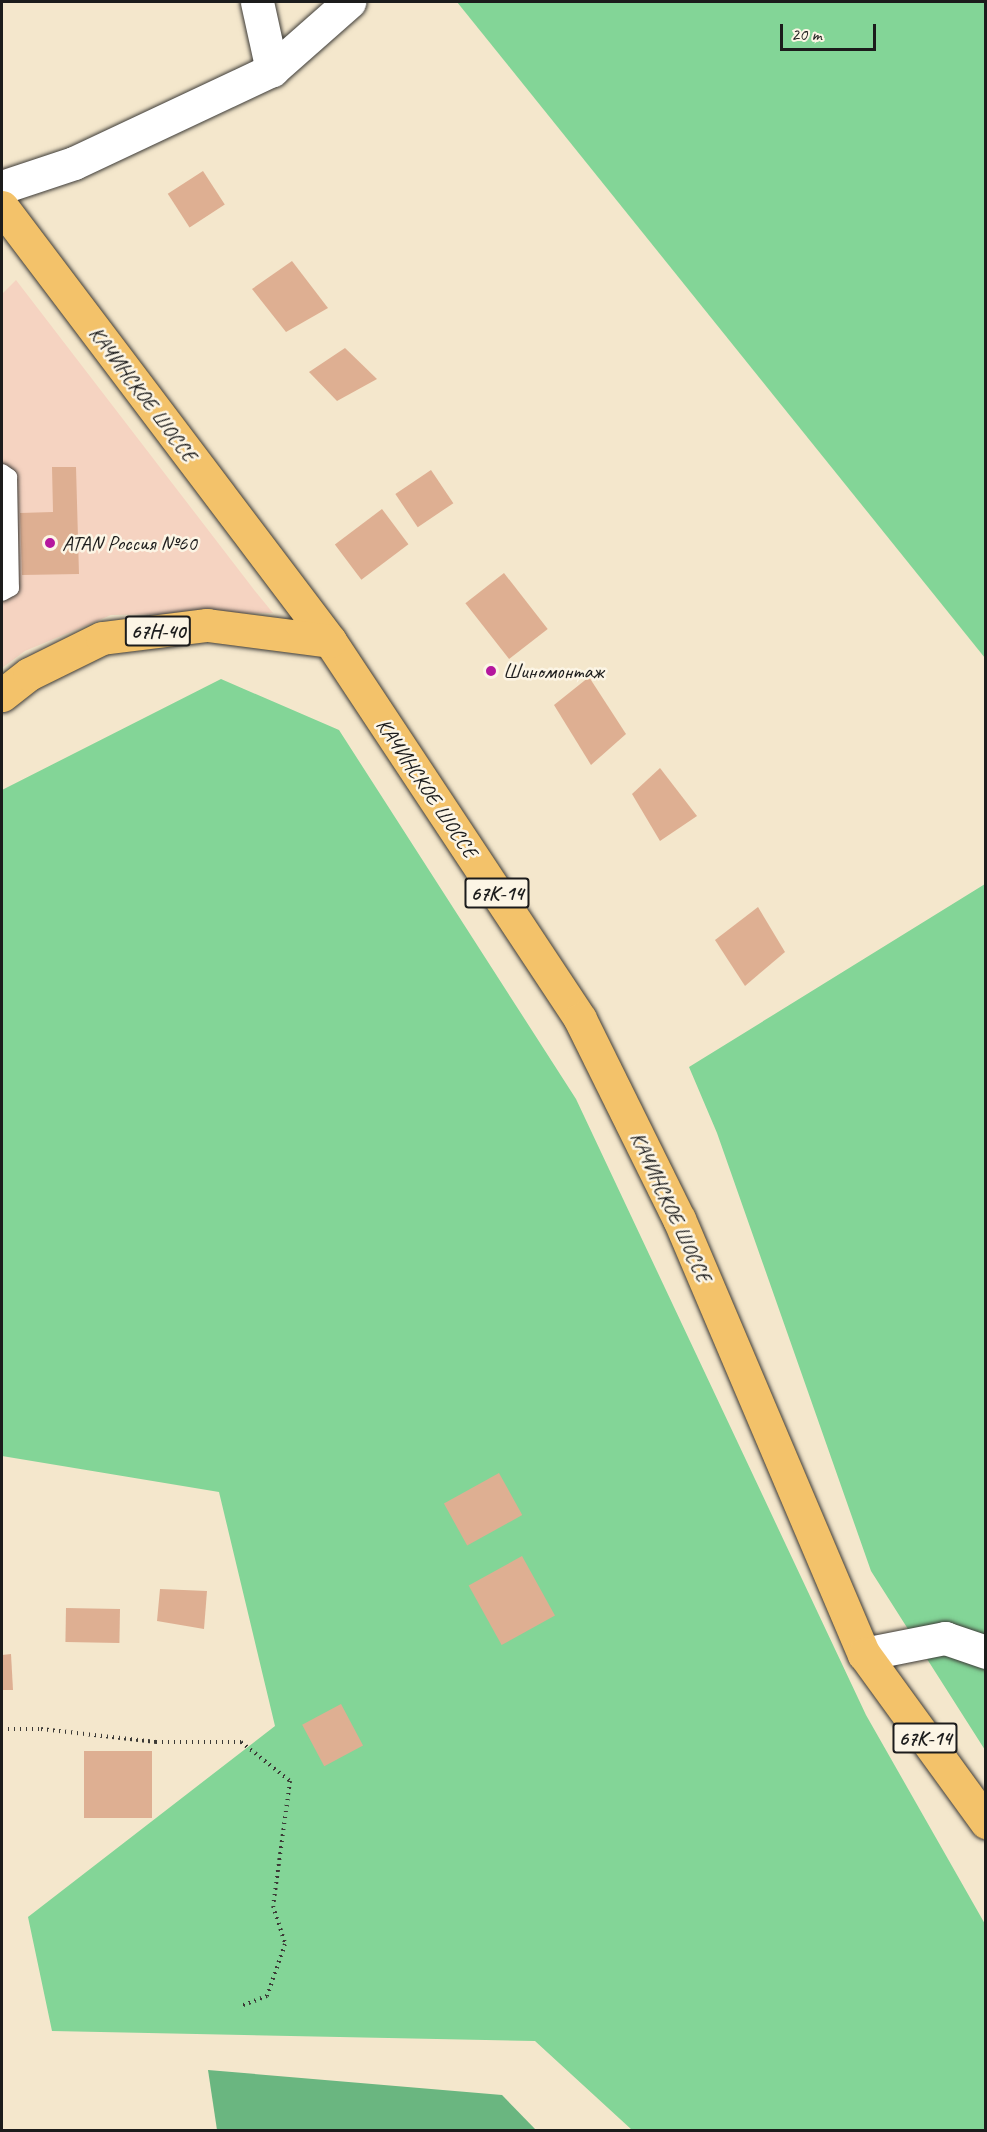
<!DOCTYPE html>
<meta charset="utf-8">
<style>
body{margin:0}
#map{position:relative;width:987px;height:2132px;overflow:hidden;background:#f4e7cc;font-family:Caveat,sans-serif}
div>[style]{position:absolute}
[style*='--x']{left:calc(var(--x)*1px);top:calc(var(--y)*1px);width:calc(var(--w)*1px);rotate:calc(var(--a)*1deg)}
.built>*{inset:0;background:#f5d3c1}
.green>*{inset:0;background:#83d597}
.forest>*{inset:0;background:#6ab680}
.building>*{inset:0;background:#deaf92;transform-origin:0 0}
.path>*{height:4px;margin-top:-2px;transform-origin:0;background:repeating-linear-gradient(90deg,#3c3a36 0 1.5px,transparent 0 6px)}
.roads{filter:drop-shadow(0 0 2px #3c3a36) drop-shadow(0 0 2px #3c3a36)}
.lane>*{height:16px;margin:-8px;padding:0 8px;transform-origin:8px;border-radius:8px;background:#fff}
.street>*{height:33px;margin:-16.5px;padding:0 16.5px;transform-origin:16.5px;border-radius:16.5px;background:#fff}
.primary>*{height:33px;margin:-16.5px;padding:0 16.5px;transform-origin:16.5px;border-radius:16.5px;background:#f3c26a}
.dots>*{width:16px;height:16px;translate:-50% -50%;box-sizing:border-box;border:3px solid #fcf5e5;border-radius:50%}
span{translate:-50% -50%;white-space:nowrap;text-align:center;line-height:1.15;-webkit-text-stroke:5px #fcf5e5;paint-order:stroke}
.shield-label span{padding:2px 4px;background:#fcf5e5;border:2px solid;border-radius:4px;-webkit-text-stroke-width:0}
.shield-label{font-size:20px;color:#1c1c1c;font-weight:700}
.street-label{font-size:21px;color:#1c1c1c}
.poi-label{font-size:21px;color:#1c1c1c}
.left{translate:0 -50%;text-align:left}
.frame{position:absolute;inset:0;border:3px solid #1c1c1c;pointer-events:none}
.scale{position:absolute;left:780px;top:24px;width:96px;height:27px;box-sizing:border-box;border:3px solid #1c1c1c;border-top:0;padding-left:8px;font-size:18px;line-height:21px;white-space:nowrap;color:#1c1c1c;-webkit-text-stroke:4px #fcf5e5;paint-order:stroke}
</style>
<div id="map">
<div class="built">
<i style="clip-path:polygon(16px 280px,255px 591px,273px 613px,111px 615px,25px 651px,2px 668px,2px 294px)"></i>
</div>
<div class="green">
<i style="clip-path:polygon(457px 2px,985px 2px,985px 658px)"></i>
<i style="clip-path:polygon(221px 679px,339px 730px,576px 1099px,866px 1715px,985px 1924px,985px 2130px,632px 2130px,535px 2041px,52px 2031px,28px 1917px,275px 1726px,219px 1492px,2px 1456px,2px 790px)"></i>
<i style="clip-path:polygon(985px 884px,985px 1750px,871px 1571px,717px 1133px,689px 1067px)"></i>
</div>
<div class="forest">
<i style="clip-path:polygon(208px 2070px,502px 2095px,536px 2130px,217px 2130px)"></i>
</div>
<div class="building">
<i style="left:203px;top:171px;width:40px;height:42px;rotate:57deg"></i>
<i style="clip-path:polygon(292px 261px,328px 308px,286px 332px,252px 289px)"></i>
<i style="clip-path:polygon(345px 348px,377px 379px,337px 401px,309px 372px)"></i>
<i style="clip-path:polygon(52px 467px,76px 467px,79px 574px,22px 575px,20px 513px,53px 512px)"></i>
<i style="left:431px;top:470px;width:40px;height:43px;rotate:56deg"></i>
<i style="left:382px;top:509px;width:44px;height:59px;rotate:53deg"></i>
<i style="left:504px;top:573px;width:71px;height:49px;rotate:52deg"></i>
<i style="clip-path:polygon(589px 677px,626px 734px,591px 765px,554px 705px)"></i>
<i style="clip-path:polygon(660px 768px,697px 816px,660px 841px,632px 794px)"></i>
<i style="clip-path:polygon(758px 907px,785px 952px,745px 986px,715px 940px)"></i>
<i style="left:499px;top:1473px;width:48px;height:63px;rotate:61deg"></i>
<i style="left:522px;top:1556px;width:68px;height:61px;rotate:61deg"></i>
<i style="clip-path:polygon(160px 1589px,207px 1591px,204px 1629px,157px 1621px)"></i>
<i style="left:66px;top:1608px;width:54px;height:34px;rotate:1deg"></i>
<i style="clip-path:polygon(11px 1654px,13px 1690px,2px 1690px,2px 1655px)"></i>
<i style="left:341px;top:1704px;width:47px;height:44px;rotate:62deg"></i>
<i style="left:84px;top:1751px;width:68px;height:67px"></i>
</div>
<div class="path">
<i style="--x:2;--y:1729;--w:39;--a:0"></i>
<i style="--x:41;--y:1729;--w:116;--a:6.4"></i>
<i style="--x:156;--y:1742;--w:85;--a:0"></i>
<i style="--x:241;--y:1742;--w:63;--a:38.5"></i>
<i style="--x:290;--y:1781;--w:126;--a:97.7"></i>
<i style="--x:273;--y:1906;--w:40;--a:72"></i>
<i style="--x:285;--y:1944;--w:55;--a:109.1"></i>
<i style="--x:267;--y:1996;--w:26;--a:159"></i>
</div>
<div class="roads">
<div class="lane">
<i style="--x:2;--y:472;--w:9;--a:36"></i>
<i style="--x:9;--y:477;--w:111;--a:89"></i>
<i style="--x:11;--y:588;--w:10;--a:151"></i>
</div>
<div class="street">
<i style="--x:257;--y:2;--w:70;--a:77.6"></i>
<i style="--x:2;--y:187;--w:76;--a:-18.4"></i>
<i style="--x:74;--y:163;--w:219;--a:-25.2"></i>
<i style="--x:272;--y:70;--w:103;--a:-41.4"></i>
<i style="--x:864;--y:1654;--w:83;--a:-11.2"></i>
<i style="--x:945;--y:1638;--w:43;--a:18.9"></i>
</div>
<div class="primary">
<i style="--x:2;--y:207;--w:544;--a:52.92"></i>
<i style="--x:330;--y:641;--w:453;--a:56.5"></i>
<i style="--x:580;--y:1019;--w:223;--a:63.7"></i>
<i style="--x:679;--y:1219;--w:473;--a:67"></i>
<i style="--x:864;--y:1654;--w:208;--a:54"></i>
<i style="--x:2;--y:695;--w:34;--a:-38"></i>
<i style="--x:29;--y:674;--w:81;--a:-26.3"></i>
<i style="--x:102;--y:638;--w:106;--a:-7.1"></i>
<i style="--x:207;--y:625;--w:124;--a:7.4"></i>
</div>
</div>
<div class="dots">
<i style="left:50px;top:543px;background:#b5179e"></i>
<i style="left:491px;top:671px;background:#b5179e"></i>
</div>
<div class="shield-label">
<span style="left:158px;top:631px">67H-40</span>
<span style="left:497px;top:893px">67К-14</span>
<span style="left:925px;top:1738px">67К-14</span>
</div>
<div class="street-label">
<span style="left:143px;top:394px;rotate:53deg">КАЧИНСКОЕ ШОССЕ</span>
<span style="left:427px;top:788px;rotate:56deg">КАЧИНСКОЕ ШОССЕ</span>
<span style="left:671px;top:1207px;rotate:65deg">КАЧИНСКОЕ ШОССЕ</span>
</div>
<div class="poi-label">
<span class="left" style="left:62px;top:543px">ATAN Россия №60</span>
<span class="left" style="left:503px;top:671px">Шиномонтаж</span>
</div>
<div class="frame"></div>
<div class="scale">20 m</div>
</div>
